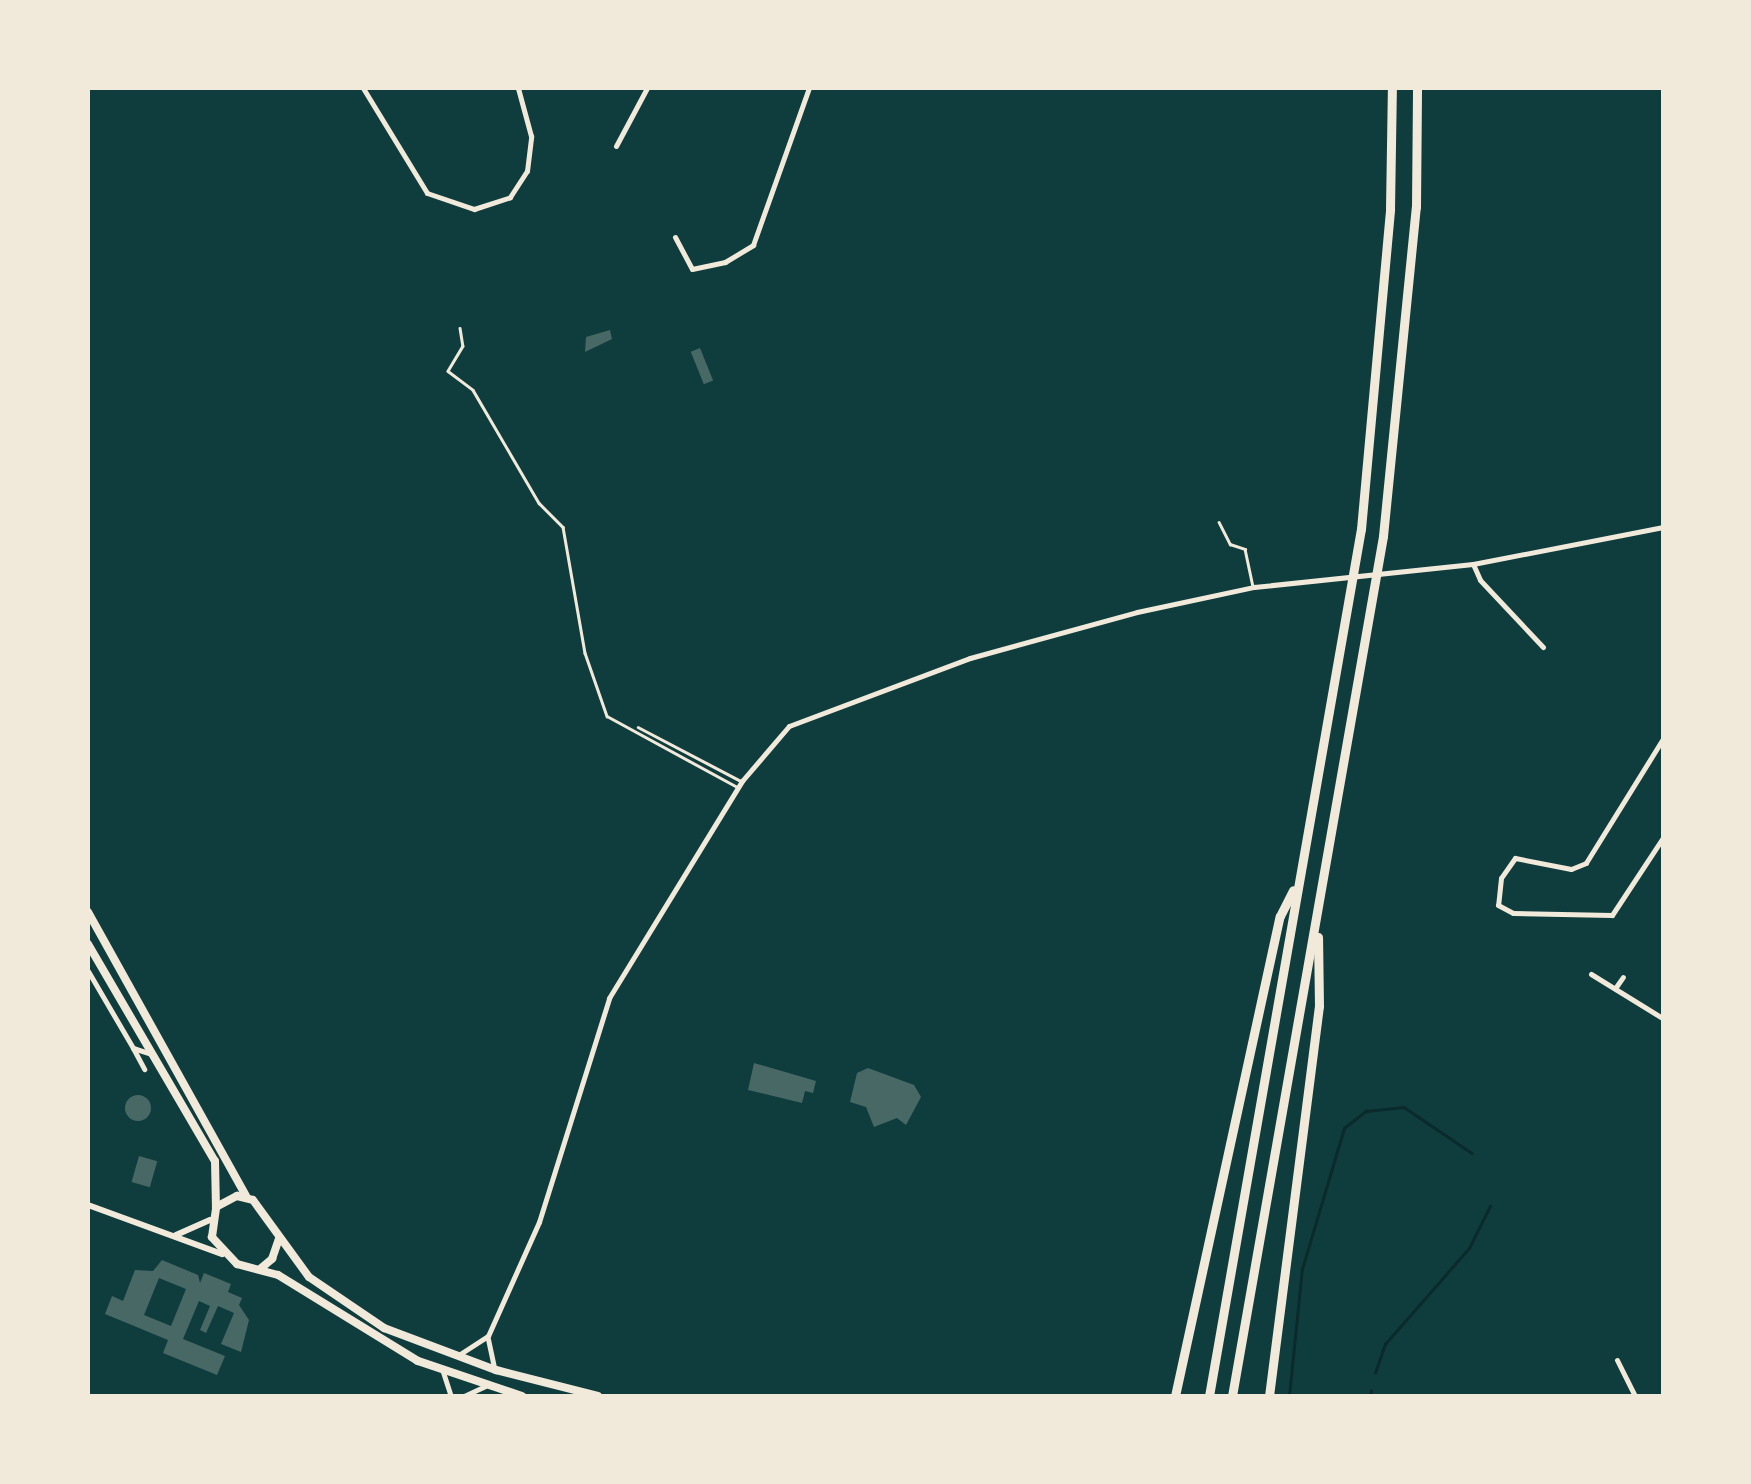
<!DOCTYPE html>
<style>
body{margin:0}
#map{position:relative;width:1751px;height:1484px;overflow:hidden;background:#0f3d3e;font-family:"Open Sans",sans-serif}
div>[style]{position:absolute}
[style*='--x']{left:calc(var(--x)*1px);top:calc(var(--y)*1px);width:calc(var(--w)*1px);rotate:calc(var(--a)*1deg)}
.stream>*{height:2.5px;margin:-1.25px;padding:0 1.25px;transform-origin:1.25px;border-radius:1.25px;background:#0a2a2b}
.building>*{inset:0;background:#486865;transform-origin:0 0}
.round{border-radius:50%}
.service>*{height:2.5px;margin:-1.25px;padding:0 1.25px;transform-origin:1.25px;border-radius:1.25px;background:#f1e9da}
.minor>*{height:5px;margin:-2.5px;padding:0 2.5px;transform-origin:2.5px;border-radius:2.5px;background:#f1e9da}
.secondary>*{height:6px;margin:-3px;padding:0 3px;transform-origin:3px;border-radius:3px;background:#f1e9da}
.trunk>*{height:8px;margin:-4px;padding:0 4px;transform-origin:4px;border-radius:4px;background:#f1e9da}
.motorway>*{height:9px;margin:-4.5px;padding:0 4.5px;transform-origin:4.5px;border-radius:4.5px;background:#f1e9da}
span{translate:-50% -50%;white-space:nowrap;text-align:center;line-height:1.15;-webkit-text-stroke:8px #f1e9da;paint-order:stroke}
.frame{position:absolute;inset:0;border:90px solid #f1e9da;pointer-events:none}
</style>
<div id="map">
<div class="stream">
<i style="--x:1375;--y:1373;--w:31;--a:-71"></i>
<i style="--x:1385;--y:1344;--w:128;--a:-48.8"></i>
<i style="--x:1469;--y:1248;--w:47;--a:-63.4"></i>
<i style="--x:1289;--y:1396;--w:128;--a:-84.2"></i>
<i style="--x:1302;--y:1269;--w:147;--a:-73.4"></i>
<i style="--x:1344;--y:1128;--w:28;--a:-38"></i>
<i style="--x:1366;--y:1111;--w:38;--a:-6"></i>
<i style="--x:1404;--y:1107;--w:82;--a:34.1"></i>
<i style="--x:1370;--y:1396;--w:5;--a:-79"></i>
</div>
<div class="building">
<i style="clip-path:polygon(610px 330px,612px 339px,585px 352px,586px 337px)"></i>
<i style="left:700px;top:348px;width:35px;height:10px;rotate:68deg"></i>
<i style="clip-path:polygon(754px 1063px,816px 1081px,813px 1093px,805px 1091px,802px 1103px,748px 1090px)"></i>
<i style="clip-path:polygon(868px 1068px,914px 1085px,921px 1097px,906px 1125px,897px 1118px,874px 1127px,866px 1107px,850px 1102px,857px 1073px)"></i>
<i class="round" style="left:125px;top:1095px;width:26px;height:26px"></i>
<i style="left:139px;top:1156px;width:19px;height:27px;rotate:16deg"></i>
<i style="clip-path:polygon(evenodd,162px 1260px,198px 1275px,200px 1283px,204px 1273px,231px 1284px,228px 1292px,242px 1298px,239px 1305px,249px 1320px,241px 1352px,221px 1344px,234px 1313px,218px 1306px,206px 1333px,200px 1330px,210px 1306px,199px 1301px,183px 1339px,225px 1356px,217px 1375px,163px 1353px,168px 1340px,105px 1314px,112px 1296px,123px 1301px,135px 1270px,153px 1271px,162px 1260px,159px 1278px,186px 1289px,171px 1326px,144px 1315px,159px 1278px)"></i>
</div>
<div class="service">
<i style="--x:460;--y:328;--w:18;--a:81"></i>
<i style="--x:463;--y:346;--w:29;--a:121"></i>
<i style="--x:448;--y:371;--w:31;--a:37"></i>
<i style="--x:473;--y:390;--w:131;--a:59.7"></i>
<i style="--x:539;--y:503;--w:34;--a:45"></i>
<i style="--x:563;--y:527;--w:128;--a:80.1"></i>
<i style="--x:585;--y:653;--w:67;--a:70.8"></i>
<i style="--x:607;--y:716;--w:148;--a:28.6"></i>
<i style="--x:1219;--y:522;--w:25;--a:63"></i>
<i style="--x:1230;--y:544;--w:16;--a:18"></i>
<i style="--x:1245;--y:549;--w:38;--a:78"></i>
<i style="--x:638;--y:727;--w:116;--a:27.7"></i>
</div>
<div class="minor">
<i style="--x:363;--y:88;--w:123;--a:58.6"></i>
<i style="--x:427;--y:193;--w:50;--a:18.8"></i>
<i style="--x:474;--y:209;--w:38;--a:-18"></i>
<i style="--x:510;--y:197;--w:31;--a:-57"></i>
<i style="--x:527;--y:171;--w:35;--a:-83"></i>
<i style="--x:531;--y:136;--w:50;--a:-105.2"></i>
<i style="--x:616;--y:146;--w:66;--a:-61.9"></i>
<i style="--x:675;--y:237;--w:36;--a:62"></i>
<i style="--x:692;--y:269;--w:34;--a:-12"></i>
<i style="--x:725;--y:262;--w:33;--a:-31"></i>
<i style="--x:753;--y:245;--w:167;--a:-70.4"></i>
<i style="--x:1473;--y:564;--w:17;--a:66"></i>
<i style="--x:1480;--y:580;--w:92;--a:46.8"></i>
<i style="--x:1664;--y:737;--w:148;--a:121.8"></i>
<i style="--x:1586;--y:863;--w:16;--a:158"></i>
<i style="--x:1571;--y:869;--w:57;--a:-168.9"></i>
<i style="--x:1515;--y:858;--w:24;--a:125"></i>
<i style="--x:1501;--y:878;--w:27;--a:96"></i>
<i style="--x:1498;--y:905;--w:17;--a:28"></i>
<i style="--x:1513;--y:913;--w:99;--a:1.2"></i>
<i style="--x:1612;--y:915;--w:95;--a:-56.6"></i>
<i style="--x:88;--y:971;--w:89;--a:59.7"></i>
<i style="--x:133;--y:1048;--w:19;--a:18"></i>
<i style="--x:1591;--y:974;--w:86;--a:31.7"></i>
<i style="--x:1616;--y:987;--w:12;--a:-55"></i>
<i style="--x:133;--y:1048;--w:24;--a:62"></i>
<i style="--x:488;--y:1339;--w:29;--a:78"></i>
<i style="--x:457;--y:1356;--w:37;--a:-33"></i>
<i style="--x:488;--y:1336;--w:125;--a:-65.9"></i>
<i style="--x:539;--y:1222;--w:235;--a:-72.6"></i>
<i style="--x:609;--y:998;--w:255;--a:-58.5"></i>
<i style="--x:742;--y:781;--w:72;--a:-49.5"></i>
<i style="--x:789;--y:726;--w:193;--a:-20.6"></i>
<i style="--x:970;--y:658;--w:173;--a:-15.4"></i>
<i style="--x:1137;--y:612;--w:120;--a:-12.1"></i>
<i style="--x:1254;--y:587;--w:220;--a:-6"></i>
<i style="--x:1473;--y:564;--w:195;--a:-11"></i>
<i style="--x:1617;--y:1360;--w:40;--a:63.4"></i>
<i style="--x:443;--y:1372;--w:25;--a:72"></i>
<i style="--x:464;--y:1396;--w:23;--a:-25"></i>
</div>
<div class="secondary">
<i style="--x:88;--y:1205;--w:143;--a:20.1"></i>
<i style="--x:176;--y:1235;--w:37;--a:-24"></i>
</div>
<div class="trunk">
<i style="--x:88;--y:912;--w:325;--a:60.9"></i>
<i style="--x:88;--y:944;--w:251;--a:59.7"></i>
<i style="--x:215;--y:1161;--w:46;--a:88.8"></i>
<i style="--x:260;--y:1269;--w:16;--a:-40"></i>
<i style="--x:272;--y:1259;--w:21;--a:-71"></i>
<i style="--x:522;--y:1396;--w:110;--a:-161.4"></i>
<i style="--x:418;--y:1361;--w:164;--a:-148.4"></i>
<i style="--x:278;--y:1275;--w:42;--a:-165"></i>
<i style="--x:237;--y:1264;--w:37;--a:-133"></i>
<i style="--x:212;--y:1237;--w:30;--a:-82"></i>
<i style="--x:216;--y:1207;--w:24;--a:-28"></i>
<i style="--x:237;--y:1196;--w:16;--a:14"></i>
<i style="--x:253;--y:1200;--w:95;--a:54"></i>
<i style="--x:309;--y:1277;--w:91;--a:34.2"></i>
<i style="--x:384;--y:1328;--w:120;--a:20.6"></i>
<i style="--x:496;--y:1370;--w:105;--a:14.3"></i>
</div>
<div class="motorway">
<i style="--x:1175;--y:1396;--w:491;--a:-77.7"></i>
<i style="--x:1280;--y:916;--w:29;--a:-63"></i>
<i style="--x:1209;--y:1396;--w:880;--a:-80.06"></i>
<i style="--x:1361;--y:529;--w:321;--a:-84.8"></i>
<i style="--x:1390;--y:209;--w:121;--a:-89.1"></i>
<i style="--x:1232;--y:1396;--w:873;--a:-80.04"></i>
<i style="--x:1383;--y:536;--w:331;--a:-84.3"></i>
<i style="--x:1416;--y:207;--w:119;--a:-89.5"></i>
<i style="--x:1269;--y:1396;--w:393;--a:-82.7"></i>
<i style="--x:1319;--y:1006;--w:69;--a:-90.8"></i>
</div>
<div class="frame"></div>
</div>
